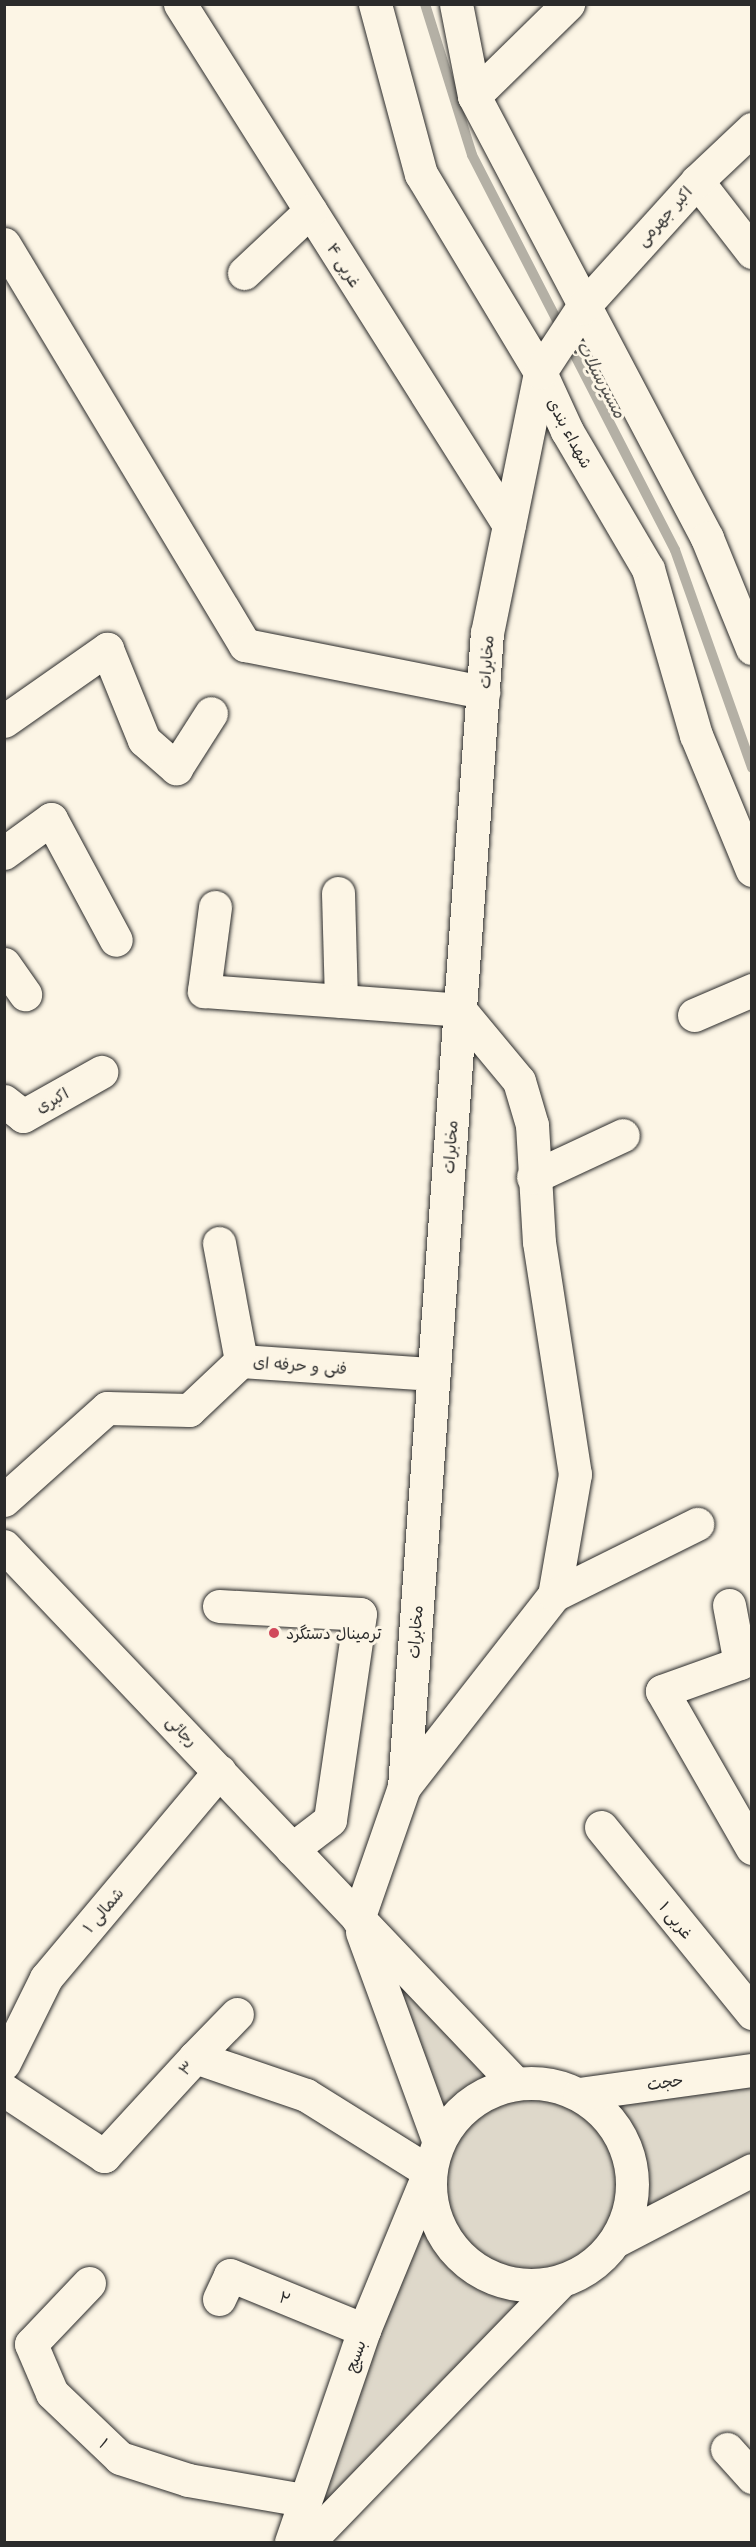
<!DOCTYPE html>
<meta charset="utf-8">
<style>
body{margin:0}
#map{position:relative;width:756px;height:2547px;overflow:hidden;background:#fcf5e5;font-family:Mali,"Playpen Sans Arabic",sans-serif}
div>[style]{position:absolute}
[style*='--x']{left:calc(var(--x)*1px);top:calc(var(--y)*1px);width:calc(var(--w)*1px);rotate:calc(var(--a)*1deg)}
.green>*{inset:0;background:#ded8ca}
.round{border-radius:50%}
.stream>*{height:10px;margin:-5px;padding:0 5px;transform-origin:5px;border-radius:5px;background:#b4b0a5}
.roads{filter:drop-shadow(0 0 2px #2b2b2b) drop-shadow(0 0 2px #2b2b2b)}
.minor>*{height:33px;margin:-16.5px;padding:0 16.5px;transform-origin:16.5px;border-radius:16.5px;background:#fcf5e5}
.minor>.ring{margin:-16.5px;padding:0;box-sizing:content-box;background:none;border:33px solid #fcf5e5;border-radius:50%}
.dots>*{width:16px;height:16px;translate:-50% -50%;box-sizing:border-box;border:3px solid #fcf5e5;border-radius:50%}
span{translate:-50% -50%;white-space:nowrap;text-align:center;line-height:1.15;-webkit-text-stroke:6px #fcf5e5;paint-order:stroke}
.street-label{font-size:16px;color:#2b2b2b}
.poi-label{font-size:16px;color:#2b2b2b}
.left{translate:0 -50%;text-align:left}
.water-label{font-size:18px;color:#545350;font-style:italic}
.frame{position:absolute;inset:0;border:6px solid #2b2b2b;pointer-events:none}
</style>
<div id="map">
<div class="green">
<i style="clip-path:polygon(371px 1941px,505px 2081px,480px 2088px,454px 2107px,439px 2127px)"></i>
<i style="clip-path:polygon(751px 2081px,751px 2157px,636px 2217px,643px 2182px,638px 2153px,626px 2124px,607px 2102px)"></i>
<i class="round" style="left:444px;top:2096px;width:176px;height:176px"></i>
<i style="clip-path:polygon(422px 2213px,437px 2247px,461px 2273px,493px 2291px,531px 2299px,308px 2527px)"></i>
</div>
<div class="stream">
<i style="--x:425;--y:4;--w:158;--a:72.7"></i>
<i style="--x:472;--y:155;--w:444;--a:62.8"></i>
<i style="--x:675;--y:550;--w:231;--a:70.5"></i>
</div>
<div class="roads">
<div class="minor">
<i style="--x:180;--y:4;--w:616;--a:57.73"></i>
<i style="--x:375;--y:4;--w:176;--a:74.9"></i>
<i style="--x:421;--y:174;--w:231;--a:59"></i>
<i style="--x:540;--y:372;--w:65;--a:65.4"></i>
<i style="--x:567;--y:431;--w:160;--a:59.6"></i>
<i style="--x:648;--y:569;--w:173;--a:73.9"></i>
<i style="--x:696;--y:735;--w:146;--a:67.5"></i>
<i style="--x:456;--y:4;--w:94;--a:78.9"></i>
<i style="--x:474;--y:96;--w:500;--a:62.2"></i>
<i style="--x:707;--y:538;--w:119;--a:67.8"></i>
<i style="--x:474;--y:96;--w:132;--a:-44.4"></i>
<i style="--x:697;--y:181;--w:90;--a:52.2"></i>
<i style="--x:4;--y:244;--w:468;--a:59"></i>
<i style="--x:245;--y:645;--w:243;--a:11.2"></i>
<i style="--x:244;--y:273;--w:91;--a:-43.2"></i>
<i style="--x:4;--y:721;--w:126;--a:-35"></i>
<i style="--x:107;--y:649;--w:98;--a:67.9"></i>
<i style="--x:144;--y:740;--w:43;--a:41.2"></i>
<i style="--x:176;--y:768;--w:65;--a:-57.5"></i>
<i style="--x:4;--y:853;--w:58;--a:-35.9"></i>
<i style="--x:51;--y:819;--w:137;--a:61.8"></i>
<i style="--x:338;--y:893;--w:108;--a:88.4"></i>
<i style="--x:215;--y:907;--w:85;--a:97.5"></i>
<i style="--x:204;--y:991;--w:257;--a:4.2"></i>
<i style="--x:460;--y:1010;--w:92;--a:50.3"></i>
<i style="--x:519;--y:1081;--w:46;--a:73.5"></i>
<i style="--x:532;--y:1125;--w:117;--a:86.6"></i>
<i style="--x:539;--y:1242;--w:235;--a:81.2"></i>
<i style="--x:575;--y:1474;--w:123;--a:99.8"></i>
<i style="--x:554;--y:1595;--w:244;--a:128"></i>
<i style="--x:4;--y:964;--w:37;--a:55"></i>
<i style="--x:694;--y:1015;--w:63;--a:-23.3"></i>
<i style="--x:4;--y:1101;--w:24;--a:38"></i>
<i style="--x:23;--y:1116;--w:90;--a:-29.4"></i>
<i style="--x:533;--y:1177;--w:99;--a:-25"></i>
<i style="--x:219;--y:1243;--w:120;--a:79.4"></i>
<i style="--x:4;--y:1500;--w:138;--a:-41.8"></i>
<i style="--x:107;--y:1408;--w:82;--a:1.4"></i>
<i style="--x:189;--y:1410;--w:71;--a:-43.3"></i>
<i style="--x:241;--y:1361;--w:193;--a:3.9"></i>
<i style="--x:4;--y:1546;--w:740;--a:46.42"></i>
<i style="--x:554;--y:1595;--w:160;--a:-26.4"></i>
<i style="--x:729;--y:1605;--w:59;--a:79.3"></i>
<i style="--x:740;--y:1663;--w:83;--a:160.3"></i>
<i style="--x:662;--y:1691;--w:181;--a:60.2"></i>
<i style="--x:219;--y:1606;--w:141;--a:3.2"></i>
<i style="--x:360;--y:1614;--w:208;--a:98.3"></i>
<i style="--x:330;--y:1820;--w:48;--a:142.7"></i>
<i style="--x:601;--y:1827;--w:240;--a:50.9"></i>
<i style="--x:358;--y:1919;--w:140;--a:-70.8"></i>
<i style="--x:404;--y:1787;--w:1157;--a:-85.89"></i>
<i style="--x:487;--y:633;--w:266;--a:-78.5"></i>
<i style="--x:540;--y:372;--w:77;--a:-56.7"></i>
<i style="--x:582;--y:308;--w:171;--a:-47.8"></i>
<i style="--x:697;--y:181;--w:76;--a:-43.4"></i>
<i style="--x:362;--y:1932;--w:221;--a:69.9"></i>
<i style="--x:195;--y:2057;--w:60;--a:-45.7"></i>
<i style="--x:4;--y:2063;--w:95;--a:-63.7"></i>
<i style="--x:46;--y:1978;--w:270;--a:-50"></i>
<i class="ring" style="left:430px;top:2083px;width:169px;height:169px"></i>
<i style="--x:4;--y:2090;--w:120;--a:33.4"></i>
<i style="--x:104;--y:2156;--w:134;--a:-47.4"></i>
<i style="--x:195;--y:2057;--w:117;--a:18.9"></i>
<i style="--x:306;--y:2095;--w:145;--a:32"></i>
<i style="--x:579;--y:2094;--w:175;--a:-7.9"></i>
<i style="--x:615;--y:2241;--w:154;--a:-27.4"></i>
<i style="--x:89;--y:2283;--w:84;--a:133.6"></i>
<i style="--x:31;--y:2344;--w:53;--a:66.8"></i>
<i style="--x:52;--y:2393;--w:94;--a:43.7"></i>
<i style="--x:120;--y:2458;--w:71;--a:17.9"></i>
<i style="--x:188;--y:2480;--w:117;--a:9.9"></i>
<i style="--x:219;--y:2299;--w:26;--a:-65"></i>
<i style="--x:230;--y:2275;--w:145;--a:22.3"></i>
<i style="--x:727;--y:2449;--w:38;--a:48"></i>
<i style="--x:291;--y:2542;--w:224;--a:-71"></i>
<i style="--x:364;--y:2330;--w:165;--a:-67.6"></i>
<i style="--x:308;--y:2542;--w:363;--a:-45.9"></i>
</div>
</div>
<div class="dots">
<i style="left:274px;top:1633px;background:#d1495b"></i>
</div>
<div class="street-label">
<span style="left:664px;top:216px;rotate:-48deg">اکبر جهرمی</span>
<span style="left:344px;top:265px;rotate:58deg">۴ غربی</span>
<span style="left:570px;top:433px;rotate:62deg">شهداء بندی</span>
<span style="left:486px;top:662px;rotate:-86deg">مخابرات</span>
<span style="left:52px;top:1100px;rotate:-29deg">اکبری</span>
<span style="left:450px;top:1147px;rotate:-86deg">مخابرات</span>
<span style="left:300px;top:1365px;rotate:4deg">فنی و حرفه ای</span>
<span style="left:415px;top:1632px;rotate:-86deg">مخابرات</span>
<span style="left:182px;top:1731px;rotate:46deg">رجائی</span>
<span style="left:103px;top:1910px;rotate:-50deg">۱ شمالی</span>
<span style="left:676px;top:1920px;rotate:51deg">۱ غربی</span>
<span style="left:186px;top:2068px;rotate:-45deg">۳</span>
<span style="left:665px;top:2082px;rotate:-8deg">حجت</span>
<span style="left:285px;top:2298px;rotate:22deg">۲</span>
<span style="left:355px;top:2356px;rotate:-70deg">بسیج</span>
<span style="left:104px;top:2443px;rotate:44deg">۱</span>
</div>
<div class="poi-label">
<span class="left" style="left:286px;top:1633px">ترمینال دستگرد</span>
</div>
<div class="water-label">
<span style="left:602px;top:379px;rotate:62deg">مسیرسیلاب</span>
</div>
<div class="frame"></div>
</div>
